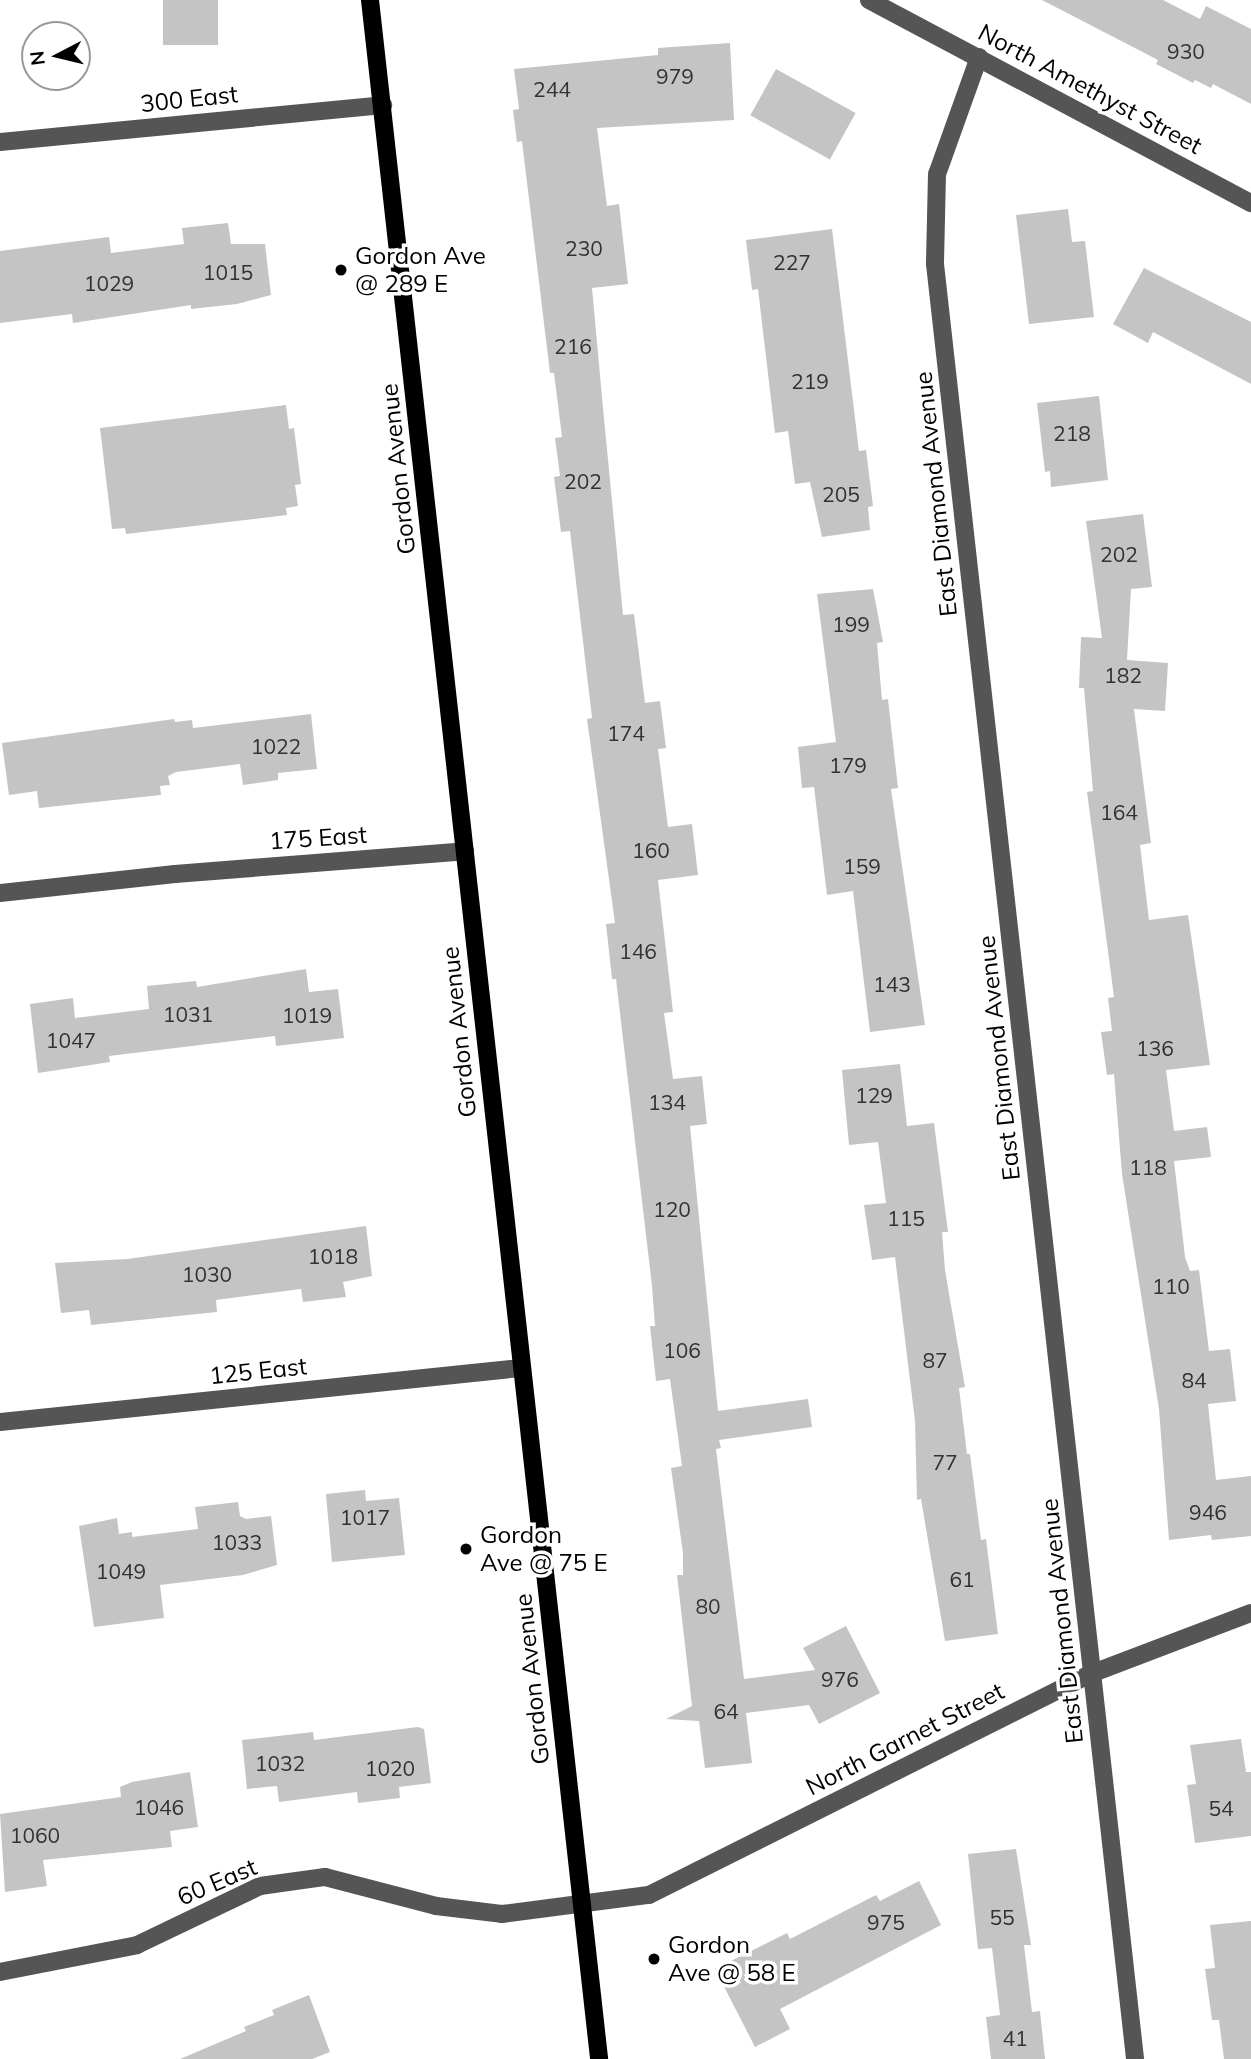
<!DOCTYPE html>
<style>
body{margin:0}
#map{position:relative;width:1251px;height:2059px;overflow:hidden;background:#fff;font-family:Mulish,sans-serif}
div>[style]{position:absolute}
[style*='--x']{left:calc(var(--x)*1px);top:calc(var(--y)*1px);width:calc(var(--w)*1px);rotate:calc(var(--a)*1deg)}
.building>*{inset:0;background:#c4c4c4;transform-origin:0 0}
.minor>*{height:18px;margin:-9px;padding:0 9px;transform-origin:9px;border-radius:9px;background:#555}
.major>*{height:18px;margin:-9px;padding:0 9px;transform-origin:9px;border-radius:9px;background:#000}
.dots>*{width:19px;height:19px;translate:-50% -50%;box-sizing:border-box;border:4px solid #fff;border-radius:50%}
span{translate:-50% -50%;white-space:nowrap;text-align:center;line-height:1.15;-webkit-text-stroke:7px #fff;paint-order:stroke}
.number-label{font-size:21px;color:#313131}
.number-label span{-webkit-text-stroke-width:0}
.street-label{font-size:24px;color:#000}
.poi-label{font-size:24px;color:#000}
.left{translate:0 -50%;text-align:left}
.north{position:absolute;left:21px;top:21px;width:70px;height:70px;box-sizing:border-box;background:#fff;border:2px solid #999;border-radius:50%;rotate:263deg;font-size:19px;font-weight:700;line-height:28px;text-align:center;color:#000}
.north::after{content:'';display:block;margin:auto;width:24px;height:32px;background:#000;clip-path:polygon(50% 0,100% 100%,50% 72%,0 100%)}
</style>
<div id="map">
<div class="building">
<i style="left:163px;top:0;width:55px;height:45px"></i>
<i style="clip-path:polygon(1042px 0,1163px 0,1200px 19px,1206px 6px,1251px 29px,1251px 104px,1213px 84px,1211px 88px,1195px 80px,1193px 83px,1156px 64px,1158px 60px)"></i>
<i style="clip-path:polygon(730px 43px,734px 120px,597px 128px,607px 206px,619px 204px,628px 284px,592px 288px,603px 408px,623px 615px,634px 614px,645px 703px,660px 701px,666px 748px,658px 749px,668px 827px,692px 824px,698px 875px,658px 880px,673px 1012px,664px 1013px,673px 1079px,702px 1076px,707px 1124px,690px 1126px,718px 1411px,808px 1399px,812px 1427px,719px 1440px,721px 1448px,716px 1449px,744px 1679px,815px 1670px,803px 1648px,846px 1626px,880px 1693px,819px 1724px,809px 1705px,746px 1713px,752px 1763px,705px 1768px,699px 1721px,666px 1719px,692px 1706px,677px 1575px,683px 1575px,683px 1553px,671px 1468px,682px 1466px,670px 1379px,656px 1381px,650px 1326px,655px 1326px,652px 1286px,616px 979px,612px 979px,606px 924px,615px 923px,587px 719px,592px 718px,570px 531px,561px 532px,554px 477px,560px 476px,555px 438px,562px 437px,554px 373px,550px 373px,522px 141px,517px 142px,513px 110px,519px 109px,514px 69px,658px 55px,658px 48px)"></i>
<i style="left:776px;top:69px;width:91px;height:53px;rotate:29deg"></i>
<i style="clip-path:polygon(1068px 209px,1072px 242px,1085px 241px,1094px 317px,1029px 324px,1016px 215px)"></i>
<i style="clip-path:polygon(228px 223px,231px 244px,265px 244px,271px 295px,237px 304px,191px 309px,191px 305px,73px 323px,72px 314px,0 323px,0 251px,109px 237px,111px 253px,184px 244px,182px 228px)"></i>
<i style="clip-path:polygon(832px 229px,859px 451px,866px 450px,873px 506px,868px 507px,870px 530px,822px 537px,810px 482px,795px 484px,788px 431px,775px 433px,758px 289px,752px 290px,746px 240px)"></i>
<i style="clip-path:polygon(1144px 268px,1251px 322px,1251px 384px,1153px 332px,1148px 343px,1113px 324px)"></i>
<i style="clip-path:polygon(1099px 396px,1108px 480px,1051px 487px,1050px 471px,1045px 472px,1037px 403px)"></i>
<i style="clip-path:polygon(286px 405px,289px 429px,294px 428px,301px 484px,295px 485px,298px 506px,286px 508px,287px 515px,126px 534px,125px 528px,112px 529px,100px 428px)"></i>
<i style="clip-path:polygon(1143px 514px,1152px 587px,1131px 589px,1127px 660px,1168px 663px,1165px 711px,1134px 709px,1151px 843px,1140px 845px,1149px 920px,1188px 915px,1210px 1065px,1166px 1070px,1174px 1131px,1207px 1127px,1211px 1157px,1174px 1161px,1185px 1257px,1190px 1271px,1199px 1270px,1209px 1351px,1230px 1349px,1236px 1401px,1208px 1404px,1216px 1480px,1251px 1476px,1251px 1536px,1212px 1540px,1211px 1535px,1169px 1540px,1159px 1409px,1122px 1174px,1114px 1074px,1107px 1075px,1101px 1032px,1112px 1031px,1108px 998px,1114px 997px,1087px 792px,1093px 791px,1084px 688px,1079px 688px,1081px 637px,1102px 638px,1086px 521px)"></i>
<i style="clip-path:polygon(873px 589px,883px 642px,877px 643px,882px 700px,888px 699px,898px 788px,891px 789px,925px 1025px,870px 1032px,853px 891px,827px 895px,814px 787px,802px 788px,798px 747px,836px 742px,817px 594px)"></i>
<i style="clip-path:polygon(311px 714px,317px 769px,278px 773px,278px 780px,243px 785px,240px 764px,176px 772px,168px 776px,170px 785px,160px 786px,161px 795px,39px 808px,37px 791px,9px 795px,2px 743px,174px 719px,175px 722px,192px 720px,193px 728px)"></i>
<i style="clip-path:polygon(306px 969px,309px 992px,338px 989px,344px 1038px,276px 1046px,275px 1036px,109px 1056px,110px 1062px,38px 1073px,30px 1004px,73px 998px,75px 1018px,149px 1009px,147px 986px,196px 981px,197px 987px)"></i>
<i style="clip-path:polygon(900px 1064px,907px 1126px,934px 1123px,948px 1232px,942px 1232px,945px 1270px,965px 1387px,959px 1388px,967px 1454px,970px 1454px,981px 1540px,986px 1539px,998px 1634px,945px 1641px,921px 1499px,917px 1500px,915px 1421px,895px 1257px,872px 1260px,864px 1205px,886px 1203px,878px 1142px,849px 1145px,842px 1070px)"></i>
<i style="clip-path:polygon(366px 1226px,372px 1276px,343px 1282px,346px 1297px,303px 1302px,301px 1289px,216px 1300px,217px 1312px,91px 1325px,89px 1310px,61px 1313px,55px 1263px,127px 1259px)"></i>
<i style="clip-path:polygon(365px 1490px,366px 1501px,399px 1498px,405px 1555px,332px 1562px,326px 1494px)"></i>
<i style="clip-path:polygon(238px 1502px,240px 1516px,246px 1519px,271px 1516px,277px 1565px,243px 1575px,160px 1585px,164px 1618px,94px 1627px,79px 1526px,117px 1518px,119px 1534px,132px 1532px,132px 1537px,198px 1529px,195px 1507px)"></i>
<i style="clip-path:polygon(418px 1727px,424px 1729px,431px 1783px,399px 1787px,400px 1798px,358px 1803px,357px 1792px,279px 1802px,277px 1786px,247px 1789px,242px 1740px,313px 1732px,314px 1740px)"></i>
<i style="clip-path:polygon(1241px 1739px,1246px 1772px,1251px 1772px,1251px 1836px,1195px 1843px,1187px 1785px,1196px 1784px,1190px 1745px)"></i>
<i style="clip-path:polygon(190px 1772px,198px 1827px,170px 1831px,172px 1847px,43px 1860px,47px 1886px,5px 1892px,0 1814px,121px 1797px,120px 1787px,132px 1782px)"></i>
<i style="clip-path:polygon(1016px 1849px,1031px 1945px,1024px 1945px,1032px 2012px,1040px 2011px,1045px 2059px,991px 2059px,986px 2017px,1000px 2015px,992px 1948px,978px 1949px,968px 1854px)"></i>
<i style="clip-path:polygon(919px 1881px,941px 1925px,780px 2009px,790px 2029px,755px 2047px,715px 1969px,787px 1933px,790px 1939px,876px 1895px,880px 1901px)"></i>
<i style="clip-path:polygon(1251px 1921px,1251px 2059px,1224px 2059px,1219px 2020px,1212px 2020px,1205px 1969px,1215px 1968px,1210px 1925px)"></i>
<i style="clip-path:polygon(309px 1995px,330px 2052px,312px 2059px,180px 2059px,246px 2031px,244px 2027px,274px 2015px,272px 2010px)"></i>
</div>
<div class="minor">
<i style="--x:869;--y:0;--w:433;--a:28"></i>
<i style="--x:979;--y:57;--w:124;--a:109.7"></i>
<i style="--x:937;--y:174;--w:90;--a:91.3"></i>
<i style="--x:935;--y:264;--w:1806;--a:83.64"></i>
<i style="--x:0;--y:142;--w:385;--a:-5.5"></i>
<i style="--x:0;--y:893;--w:176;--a:-6.2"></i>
<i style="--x:175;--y:874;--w:291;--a:-4.5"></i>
<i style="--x:0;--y:1422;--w:524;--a:-5.92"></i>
<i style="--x:0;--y:1972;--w:140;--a:-11.1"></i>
<i style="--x:137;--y:1945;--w:136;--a:-25.6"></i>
<i style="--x:260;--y:1886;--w:66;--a:-7.9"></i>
<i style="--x:325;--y:1877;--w:115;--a:14.6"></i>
<i style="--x:436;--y:1906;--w:66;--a:6.9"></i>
<i style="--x:502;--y:1914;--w:148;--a:-7.4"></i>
<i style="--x:649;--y:1895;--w:496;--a:-26.6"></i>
<i style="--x:1093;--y:1673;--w:169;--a:-20.8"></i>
</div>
<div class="major">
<i style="--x:370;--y:0;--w:2072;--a:83.65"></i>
</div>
<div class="dots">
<i style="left:341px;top:270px;background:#000"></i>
<i style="left:466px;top:1549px;background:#000"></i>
<i style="left:654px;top:1959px;background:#000"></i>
</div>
<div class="number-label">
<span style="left:1186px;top:51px">930</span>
<span style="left:675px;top:76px">979</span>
<span style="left:552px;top:89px">244</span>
<span style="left:584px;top:248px">230</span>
<span style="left:792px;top:262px">227</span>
<span style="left:228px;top:272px">1015</span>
<span style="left:109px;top:283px">1029</span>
<span style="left:573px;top:346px">216</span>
<span style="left:810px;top:381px">219</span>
<span style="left:1072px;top:433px">218</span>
<span style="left:583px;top:481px">202</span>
<span style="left:841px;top:494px">205</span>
<span style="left:1119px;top:554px">202</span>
<span style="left:851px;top:624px">199</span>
<span style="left:1123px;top:675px">182</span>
<span style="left:626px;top:733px">174</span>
<span style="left:276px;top:746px">1022</span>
<span style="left:848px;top:765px">179</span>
<span style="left:1119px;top:812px">164</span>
<span style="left:651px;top:850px">160</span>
<span style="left:862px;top:866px">159</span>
<span style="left:638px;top:951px">146</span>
<span style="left:892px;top:984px">143</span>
<span style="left:188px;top:1014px">1031</span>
<span style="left:307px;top:1015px">1019</span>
<span style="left:71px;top:1040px">1047</span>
<span style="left:1155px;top:1048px">136</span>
<span style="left:874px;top:1095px">129</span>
<span style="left:667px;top:1102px">134</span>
<span style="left:1148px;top:1167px">118</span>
<span style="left:672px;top:1209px">120</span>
<span style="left:906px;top:1218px">115</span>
<span style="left:333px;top:1256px">1018</span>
<span style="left:207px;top:1274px">1030</span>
<span style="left:1171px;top:1286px">110</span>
<span style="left:682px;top:1350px">106</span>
<span style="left:935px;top:1360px">87</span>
<span style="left:1194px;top:1380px">84</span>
<span style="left:945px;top:1462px">77</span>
<span style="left:1208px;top:1512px">946</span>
<span style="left:365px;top:1517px">1017</span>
<span style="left:237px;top:1542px">1033</span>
<span style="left:121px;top:1571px">1049</span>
<span style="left:962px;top:1579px">61</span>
<span style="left:708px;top:1606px">80</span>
<span style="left:840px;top:1679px">976</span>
<span style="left:726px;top:1711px">64</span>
<span style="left:280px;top:1763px">1032</span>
<span style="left:390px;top:1768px">1020</span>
<span style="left:159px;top:1807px">1046</span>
<span style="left:1221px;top:1808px">54</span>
<span style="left:35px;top:1835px">1060</span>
<span style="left:1002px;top:1917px">55</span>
<span style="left:886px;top:1922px">975</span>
<span style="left:1015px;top:2038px">41</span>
</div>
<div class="street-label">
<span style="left:1090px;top:89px;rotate:28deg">North Amethyst Street</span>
<span style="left:189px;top:99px;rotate:-6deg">300 East</span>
<span style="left:398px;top:469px;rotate:-96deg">Gordon Avenue</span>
<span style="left:936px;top:494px;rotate:-96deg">East Diamond Avenue</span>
<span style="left:318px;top:838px;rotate:-4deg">175 East</span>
<span style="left:459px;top:1032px;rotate:-96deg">Gordon Avenue</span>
<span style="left:999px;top:1058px;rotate:-96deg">East Diamond Avenue</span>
<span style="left:258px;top:1371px;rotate:-6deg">125 East</span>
<span style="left:1062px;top:1621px;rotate:-96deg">East Diamond Avenue</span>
<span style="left:532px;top:1679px;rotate:-96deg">Gordon Avenue</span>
<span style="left:905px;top:1739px;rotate:-27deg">North Garnet Street</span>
<span style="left:217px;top:1882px;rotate:-23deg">60 East</span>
</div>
<div class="poi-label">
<span class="left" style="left:355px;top:270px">Gordon Ave<br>@ 289 E</span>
<span class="left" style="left:480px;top:1549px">Gordon<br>Ave @ 75 E</span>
<span class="left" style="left:668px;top:1959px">Gordon<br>Ave @ 58 E</span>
</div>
<div class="north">N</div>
</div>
